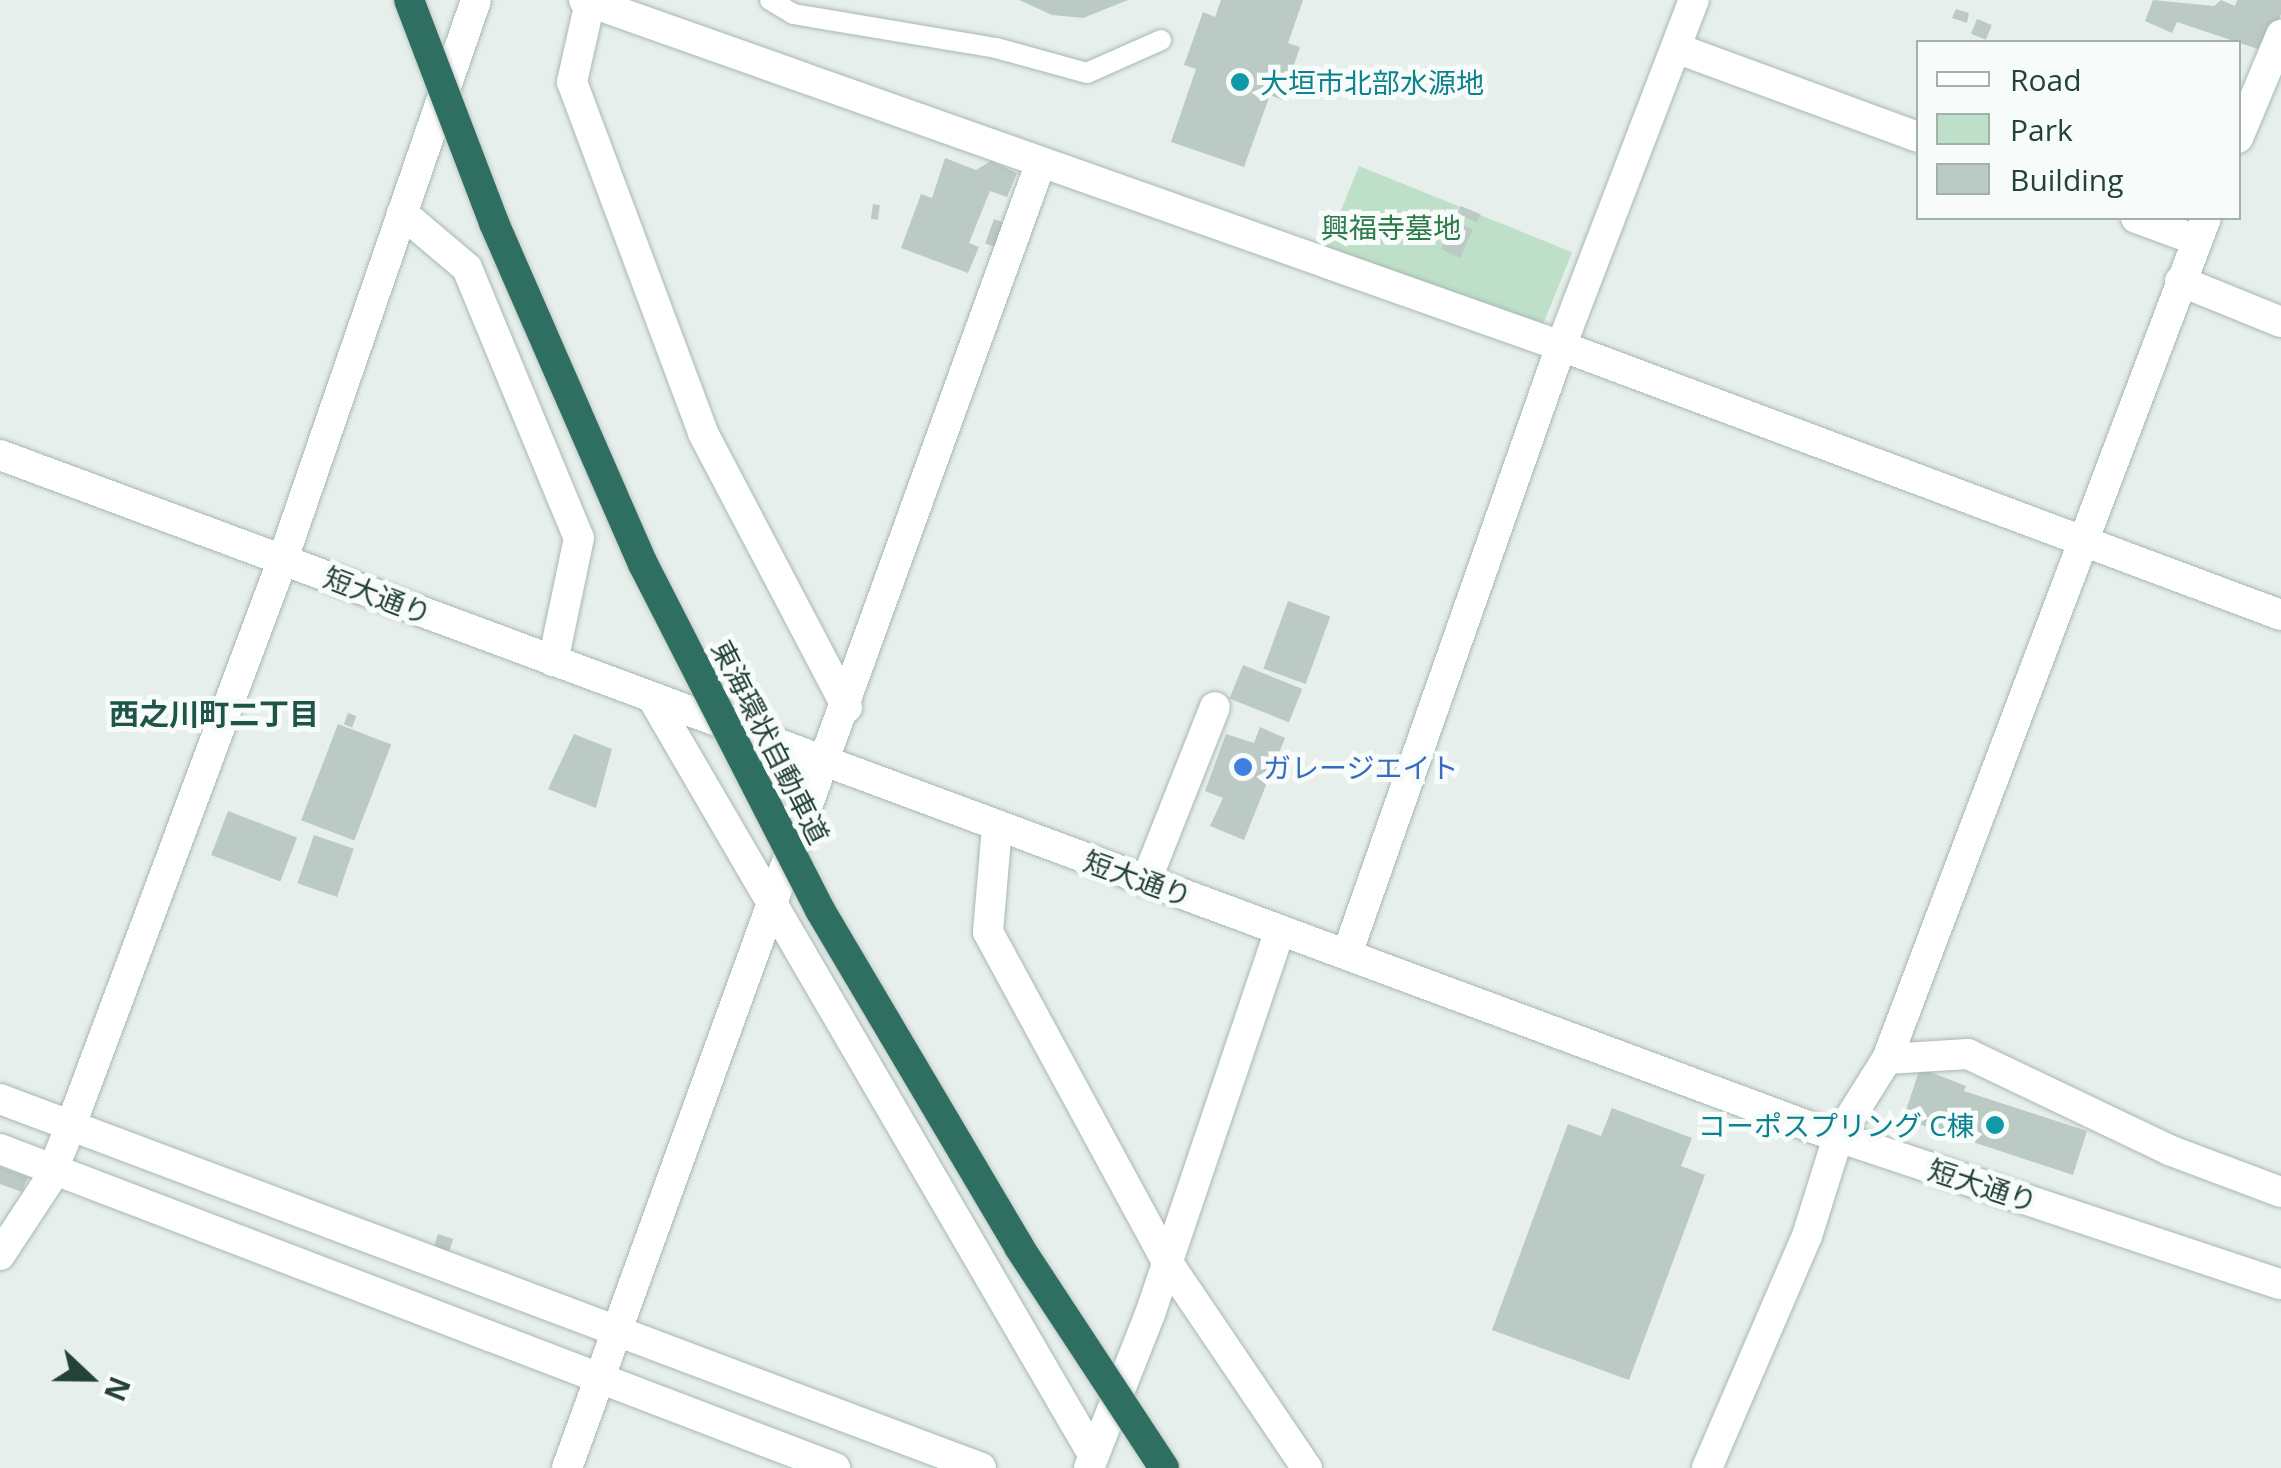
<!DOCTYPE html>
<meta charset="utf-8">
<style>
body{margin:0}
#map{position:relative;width:2281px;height:1468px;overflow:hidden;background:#e6efeb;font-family:"Open Sans","Noto Sans JP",sans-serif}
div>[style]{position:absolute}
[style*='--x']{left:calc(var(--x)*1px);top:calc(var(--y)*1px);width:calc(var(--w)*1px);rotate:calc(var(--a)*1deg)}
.green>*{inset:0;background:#bfe0c8;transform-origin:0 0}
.building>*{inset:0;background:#bbcac4;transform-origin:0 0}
.roads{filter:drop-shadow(0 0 2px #a8b8b2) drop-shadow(0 0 2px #a8b8b2)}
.lane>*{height:20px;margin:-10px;padding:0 10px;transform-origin:10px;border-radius:10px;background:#fff}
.street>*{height:30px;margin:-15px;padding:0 15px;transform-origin:15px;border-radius:15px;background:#fff}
.secondary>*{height:30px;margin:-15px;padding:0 15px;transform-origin:15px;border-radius:15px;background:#fff}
.bridges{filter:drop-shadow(0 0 2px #c2cac8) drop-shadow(0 0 2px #c2cac8)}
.highway-bridge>*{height:30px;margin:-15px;padding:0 15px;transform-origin:15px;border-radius:15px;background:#2f6f62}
.dots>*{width:28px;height:28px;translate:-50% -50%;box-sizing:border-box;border:5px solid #f7fbf9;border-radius:50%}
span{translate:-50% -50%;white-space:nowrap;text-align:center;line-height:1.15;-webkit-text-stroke:10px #f7fbf9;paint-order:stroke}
.culture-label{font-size:28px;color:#0d838f}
.left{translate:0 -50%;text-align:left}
.right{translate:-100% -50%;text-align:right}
.park-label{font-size:28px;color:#2d7a4b}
.street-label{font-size:28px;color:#24423a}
.shop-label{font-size:28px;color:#366cbe}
.neighbourhood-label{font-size:30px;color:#1f5548;font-weight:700}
.legend{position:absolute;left:1916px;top:40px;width:325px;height:180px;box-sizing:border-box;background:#f7fbf9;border:2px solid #a3b1ad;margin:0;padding:12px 18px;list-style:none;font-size:30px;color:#24423a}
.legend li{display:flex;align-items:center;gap:20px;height:50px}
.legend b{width:50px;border:2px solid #a3b1ad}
.north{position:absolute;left:40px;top:1328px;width:100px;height:100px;-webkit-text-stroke:8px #f7fbf9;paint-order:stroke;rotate:112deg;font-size:28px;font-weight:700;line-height:40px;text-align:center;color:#24423a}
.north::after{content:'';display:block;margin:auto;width:35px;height:45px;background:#24423a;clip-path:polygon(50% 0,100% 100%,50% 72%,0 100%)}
</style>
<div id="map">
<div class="green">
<i style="left:1359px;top:166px;width:230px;height:91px;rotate:22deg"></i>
</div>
<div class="building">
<i style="clip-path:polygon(1019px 0,1128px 0,1083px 18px,1052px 15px)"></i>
<i style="clip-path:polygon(1221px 0,1303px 0,1288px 43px,1300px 47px,1282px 100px,1270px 95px,1244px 167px,1171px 142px,1196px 69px,1184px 65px,1203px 12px,1215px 17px)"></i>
<i style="clip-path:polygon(2153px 0,2214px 6px,2221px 0,2235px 6px,2237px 0,2281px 0,2281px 14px,2268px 47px,2261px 43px,2258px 49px,2177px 22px,2172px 33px,2145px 21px)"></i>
<i style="clip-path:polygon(1956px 9px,1969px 13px,1967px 23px,1952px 18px)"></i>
<i style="left:1977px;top:19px;width:16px;height:16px;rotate:22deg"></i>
<i style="clip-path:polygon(945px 158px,976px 170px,991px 161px,1017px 173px,1007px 197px,990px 191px,969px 243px,979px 247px,968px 273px,901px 248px,921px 194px,932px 198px)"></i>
<i style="left:873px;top:204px;width:7px;height:15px;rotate:8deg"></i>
<i style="left:1461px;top:206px;width:21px;height:9px;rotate:23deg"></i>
<i style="left:994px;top:219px;width:15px;height:26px;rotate:20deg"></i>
<i style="left:1454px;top:221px;width:21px;height:31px;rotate:25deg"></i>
<i style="left:1288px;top:601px;width:45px;height:72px;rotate:20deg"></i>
<i style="left:1243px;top:665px;width:64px;height:36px;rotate:22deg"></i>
<i style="left:348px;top:713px;width:9px;height:12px;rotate:21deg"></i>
<i style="left:338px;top:724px;width:57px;height:103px;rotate:21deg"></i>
<i style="clip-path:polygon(1260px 727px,1285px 738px,1244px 840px,1210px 826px,1223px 798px,1205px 791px,1226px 734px,1254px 743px)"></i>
<i style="clip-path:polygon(574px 734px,612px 749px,596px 808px,548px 789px)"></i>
<i style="left:228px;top:811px;width:74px;height:47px;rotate:21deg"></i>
<i style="left:314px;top:835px;width:42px;height:51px;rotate:19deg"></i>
<i style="clip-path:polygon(1920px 1068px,1966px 1086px,1964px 1091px,2087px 1131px,2073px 1175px,1903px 1119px)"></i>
<i style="clip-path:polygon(1612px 1108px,1692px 1138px,1681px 1166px,1705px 1175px,1629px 1380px,1492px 1330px,1568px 1124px,1601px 1136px)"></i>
<i style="clip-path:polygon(0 1167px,28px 1177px,22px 1192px,0 1184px)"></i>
<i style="left:438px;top:1234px;width:16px;height:14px;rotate:18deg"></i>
</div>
<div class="roads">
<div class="lane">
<i style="--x:770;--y:0;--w:27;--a:31"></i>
<i style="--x:793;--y:14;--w:206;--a:9.5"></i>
<i style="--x:996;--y:48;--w:94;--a:15.4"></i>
<i style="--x:1087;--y:73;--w:81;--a:-24"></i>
</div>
<div class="street">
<i style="--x:584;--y:0;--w:1036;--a:19.5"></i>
<i style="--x:1561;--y:346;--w:769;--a:20.49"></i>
<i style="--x:590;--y:2;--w:82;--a:102.7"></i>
<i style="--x:572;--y:82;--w:375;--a:69.5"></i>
<i style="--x:703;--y:433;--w:310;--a:62.3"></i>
<i style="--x:1676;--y:48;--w:258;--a:20.2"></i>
<i style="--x:2238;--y:138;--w:112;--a:-67.3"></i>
<i style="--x:402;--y:213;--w:85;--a:40.2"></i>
<i style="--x:467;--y:268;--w:292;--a:67.5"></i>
<i style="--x:579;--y:538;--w:126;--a:101.9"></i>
<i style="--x:2136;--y:218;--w:64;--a:20.1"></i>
<i style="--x:2180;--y:281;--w:109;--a:22.1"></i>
<i style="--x:653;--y:699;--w:876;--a:59.78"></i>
<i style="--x:997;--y:827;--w:105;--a:94.9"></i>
<i style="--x:988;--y:932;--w:377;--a:61.5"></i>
<i style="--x:1168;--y:1263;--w:248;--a:55.9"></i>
<i style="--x:1146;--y:881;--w:187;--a:-68.4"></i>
<i style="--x:1347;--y:954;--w:645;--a:-70.61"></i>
<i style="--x:1561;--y:346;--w:371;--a:-69"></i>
<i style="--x:1887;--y:1059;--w:81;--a:-3.5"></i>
<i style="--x:1968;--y:1054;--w:223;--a:25.5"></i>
<i style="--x:2169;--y:1150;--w:120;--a:20.6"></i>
<i style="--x:0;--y:1099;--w:1048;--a:20.61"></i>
<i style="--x:0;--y:1149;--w:894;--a:20.91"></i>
<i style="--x:0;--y:1255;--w:87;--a:-56.7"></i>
<i style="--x:48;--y:1182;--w:61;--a:-68"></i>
<i style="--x:71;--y:1125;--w:604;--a:-69.47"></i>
<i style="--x:283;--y:559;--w:591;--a:-70.95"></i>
<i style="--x:567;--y:1468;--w:1389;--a:-70.05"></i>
<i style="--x:1089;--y:1468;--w:166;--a:-68.4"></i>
<i style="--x:1150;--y:1314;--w:405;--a:-71.3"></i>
<i style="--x:1707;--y:1468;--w:253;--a:-66.7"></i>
<i style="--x:1807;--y:1236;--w:104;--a:-72.6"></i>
<i style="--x:1838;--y:1137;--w:92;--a:-57.9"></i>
<i style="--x:1887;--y:1059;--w:899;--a:-69.23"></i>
</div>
<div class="secondary">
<i style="--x:0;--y:455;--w:1960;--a:20.36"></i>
<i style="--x:1838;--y:1137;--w:467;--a:18.4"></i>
</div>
</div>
<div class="bridges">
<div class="highway-bridge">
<i style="--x:409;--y:0;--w:239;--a:69.1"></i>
<i style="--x:494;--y:223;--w:372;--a:66.4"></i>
<i style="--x:643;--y:564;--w:389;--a:62.9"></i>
<i style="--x:820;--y:910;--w:391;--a:59.4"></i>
<i style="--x:1019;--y:1247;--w:264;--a:56.7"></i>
</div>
</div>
<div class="dots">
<i style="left:1240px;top:82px;background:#0f9aa8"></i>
<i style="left:1243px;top:767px;background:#3f7fe0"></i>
<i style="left:1995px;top:1125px;background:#0f9aa8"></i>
</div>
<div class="culture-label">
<span class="left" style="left:1260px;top:82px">大垣市北部水源地</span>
<span class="right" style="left:1975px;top:1125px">コーポスプリング C棟</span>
</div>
<div class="park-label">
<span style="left:1391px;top:227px">興福寺墓地</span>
</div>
<div class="street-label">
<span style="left:378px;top:595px;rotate:21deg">短大通り</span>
<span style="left:771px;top:742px;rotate:63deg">東海環状自動車道</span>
<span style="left:1138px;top:878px;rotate:20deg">短大通り</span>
<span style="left:1983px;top:1185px;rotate:18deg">短大通り</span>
</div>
<div class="shop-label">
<span class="left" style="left:1263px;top:767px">ガレージエイト</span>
</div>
<div class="neighbourhood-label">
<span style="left:214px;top:714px">西之川町二丁目</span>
</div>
<ul class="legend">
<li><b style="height:12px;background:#fff"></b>Road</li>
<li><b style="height:28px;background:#bfe0c8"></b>Park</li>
<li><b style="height:28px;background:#bbcac4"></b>Building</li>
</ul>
<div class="north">N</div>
</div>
